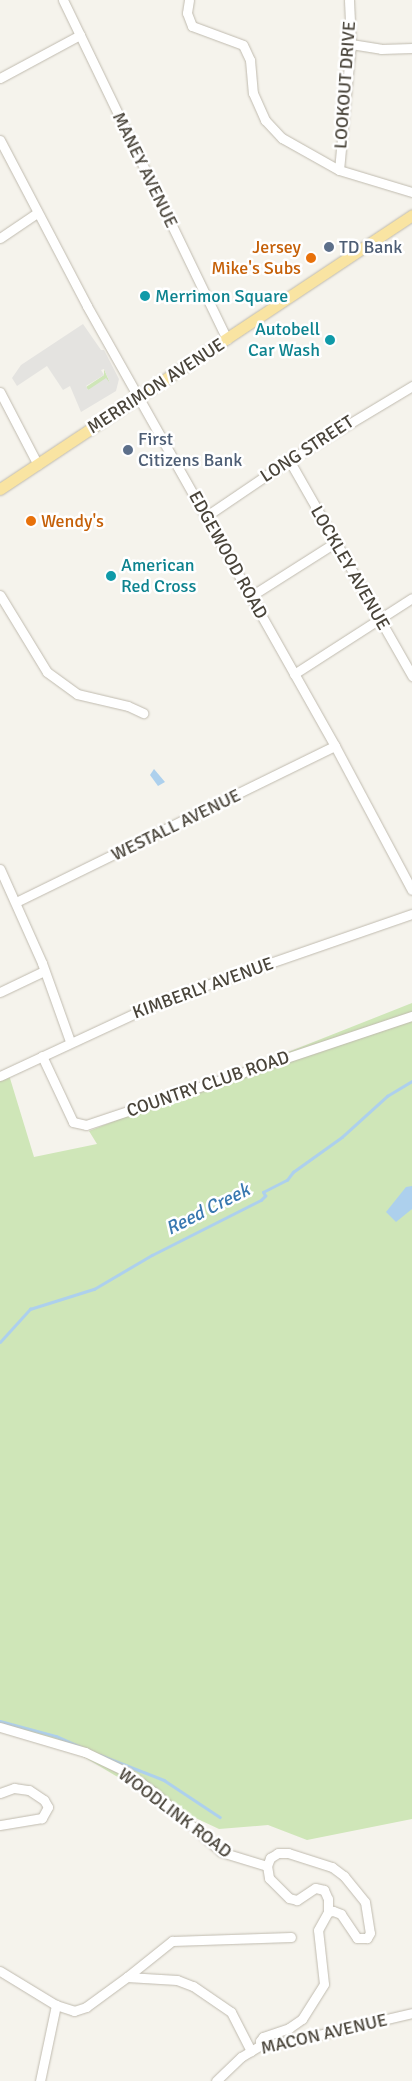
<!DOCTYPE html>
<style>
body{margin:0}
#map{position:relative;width:412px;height:2081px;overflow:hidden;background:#f5f3ec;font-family:Signika,sans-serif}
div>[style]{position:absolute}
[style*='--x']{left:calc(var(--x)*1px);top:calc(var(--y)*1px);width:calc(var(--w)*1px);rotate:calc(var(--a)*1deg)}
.green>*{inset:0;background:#cfe6b8}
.parking>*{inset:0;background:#e4e3e0}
.water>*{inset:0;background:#add0ed}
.stream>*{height:2.5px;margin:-1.25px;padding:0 1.25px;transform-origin:1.25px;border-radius:1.25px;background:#add0ed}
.roads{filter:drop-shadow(0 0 1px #c0bbaf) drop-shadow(0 0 1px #c0bbaf)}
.minor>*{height:9px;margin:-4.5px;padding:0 4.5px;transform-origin:4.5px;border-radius:4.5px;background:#fff}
.major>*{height:11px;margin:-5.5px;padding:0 5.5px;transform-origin:5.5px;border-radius:5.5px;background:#f9e4a2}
.dots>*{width:14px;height:14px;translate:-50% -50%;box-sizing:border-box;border:2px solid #fff;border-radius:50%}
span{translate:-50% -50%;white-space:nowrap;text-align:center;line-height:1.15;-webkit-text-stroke:5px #fff;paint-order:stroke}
.street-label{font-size:18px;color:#49443a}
.service-label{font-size:18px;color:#4e5e75}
.left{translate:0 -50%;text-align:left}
.food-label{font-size:18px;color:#c56008}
.right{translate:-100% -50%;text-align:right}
.culture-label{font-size:18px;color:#0d838f}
.water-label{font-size:19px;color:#3878b0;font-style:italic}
</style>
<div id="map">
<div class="green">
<i style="clip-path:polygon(104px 369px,110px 383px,88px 390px,86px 387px,104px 375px)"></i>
<i style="clip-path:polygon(412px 1003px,412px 1819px,307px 1840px,268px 1825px,219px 1829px,153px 1798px,79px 1754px,0 1723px,0 1080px,9px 1075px,34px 1157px,97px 1144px,89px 1131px)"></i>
</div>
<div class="parking">
<i style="clip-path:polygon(evenodd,83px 324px,101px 350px,104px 350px,119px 379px,116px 391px,81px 412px,70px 386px,63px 390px,47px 366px,17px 386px,12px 378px,21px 365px,83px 324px,104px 369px,110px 383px,106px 378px,88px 390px,86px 386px,104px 375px,101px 370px,104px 369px)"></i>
</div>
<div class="water">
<i style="clip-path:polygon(154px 769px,165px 782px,158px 786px,150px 775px)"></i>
<i style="clip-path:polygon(412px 1186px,412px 1209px,396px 1222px,386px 1212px,406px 1187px)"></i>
</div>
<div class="stream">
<i style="--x:0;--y:1342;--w:45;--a:-47.7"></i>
<i style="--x:30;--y:1309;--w:67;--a:-17.4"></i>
<i style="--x:94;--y:1289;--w:67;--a:-30.4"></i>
<i style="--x:152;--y:1255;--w:122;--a:-26.8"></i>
<i style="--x:261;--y:1200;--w:6;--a:-45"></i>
<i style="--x:265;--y:1196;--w:4;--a:-117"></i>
<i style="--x:263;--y:1192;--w:27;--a:-27"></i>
<i style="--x:287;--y:1180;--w:10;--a:-53"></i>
<i style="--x:293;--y:1172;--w:60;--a:-35.5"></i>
<i style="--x:342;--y:1137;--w:61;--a:-42.3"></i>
<i style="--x:387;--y:1096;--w:29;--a:-31"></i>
<i style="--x:0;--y:1721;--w:58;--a:15"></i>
<i style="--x:56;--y:1736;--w:27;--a:24"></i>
<i style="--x:100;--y:1755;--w:69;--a:21.3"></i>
<i style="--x:164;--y:1780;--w:67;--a:33.5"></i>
</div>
<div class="roads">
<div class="minor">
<i style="--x:63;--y:0;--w:377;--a:64.2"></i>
<i style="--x:189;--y:0;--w:13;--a:99"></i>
<i style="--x:187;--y:13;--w:14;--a:69"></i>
<i style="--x:192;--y:26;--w:54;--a:20.4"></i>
<i style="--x:243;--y:45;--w:17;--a:65"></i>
<i style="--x:250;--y:60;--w:33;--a:85"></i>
<i style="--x:253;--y:93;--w:30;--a:66"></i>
<i style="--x:265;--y:120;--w:25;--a:47"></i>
<i style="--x:282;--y:138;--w:65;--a:29.3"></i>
<i style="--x:339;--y:170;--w:76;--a:16.8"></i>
<i style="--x:351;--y:44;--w:30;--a:9"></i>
<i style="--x:381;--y:49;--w:31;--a:-2"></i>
<i style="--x:0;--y:78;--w:91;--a:-28.3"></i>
<i style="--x:0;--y:140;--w:187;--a:62.3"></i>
<i style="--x:87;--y:306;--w:505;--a:60.59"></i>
<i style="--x:335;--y:746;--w:163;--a:61.9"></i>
<i style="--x:339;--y:170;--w:127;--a:-84.6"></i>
<i style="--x:351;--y:44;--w:44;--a:-92.6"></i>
<i style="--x:0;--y:238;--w:45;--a:-34"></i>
<i style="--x:0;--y:392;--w:82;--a:62.5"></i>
<i style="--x:289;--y:460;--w:249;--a:60.3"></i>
<i style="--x:205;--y:517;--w:102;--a:-34.2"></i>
<i style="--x:289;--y:460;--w:144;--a:-31"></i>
<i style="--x:0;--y:595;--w:90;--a:58.6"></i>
<i style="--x:47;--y:672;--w:37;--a:36"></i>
<i style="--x:77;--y:694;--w:52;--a:13.2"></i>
<i style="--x:128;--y:706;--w:17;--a:25"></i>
<i style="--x:251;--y:596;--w:101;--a:-32.4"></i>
<i style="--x:294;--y:674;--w:140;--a:-32.8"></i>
<i style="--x:0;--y:869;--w:103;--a:65.9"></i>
<i style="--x:42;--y:963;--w:83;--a:70.3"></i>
<i style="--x:16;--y:902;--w:355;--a:-26.1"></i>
<i style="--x:0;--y:992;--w:49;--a:-25.5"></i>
<i style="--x:42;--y:1056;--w:73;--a:64.8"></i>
<i style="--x:73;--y:1122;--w:13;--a:13"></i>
<i style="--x:86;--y:1125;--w:344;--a:-18.5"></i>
<i style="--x:0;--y:1076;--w:183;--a:-24.9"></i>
<i style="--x:166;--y:999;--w:260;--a:-19.1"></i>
<i style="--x:0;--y:1727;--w:89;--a:16.4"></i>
<i style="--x:85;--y:1752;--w:47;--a:25.5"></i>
<i style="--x:127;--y:1772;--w:34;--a:37"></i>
<i style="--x:154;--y:1792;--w:90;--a:41.8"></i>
<i style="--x:221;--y:1852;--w:48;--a:16.9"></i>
<i style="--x:0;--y:1793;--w:15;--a:-20"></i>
<i style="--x:14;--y:1788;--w:15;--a:8"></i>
<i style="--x:29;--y:1790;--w:18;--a:34"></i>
<i style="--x:44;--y:1800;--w:8;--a:60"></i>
<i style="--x:48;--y:1807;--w:13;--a:119"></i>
<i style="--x:42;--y:1818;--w:43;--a:170.5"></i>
<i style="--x:0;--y:1971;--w:66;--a:31.3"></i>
<i style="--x:56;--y:2005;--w:19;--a:18"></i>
<i style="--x:74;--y:2011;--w:13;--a:-18"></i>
<i style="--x:86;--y:2007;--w:51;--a:-36.2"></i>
<i style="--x:127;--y:1977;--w:50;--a:3.4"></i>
<i style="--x:177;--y:1980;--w:17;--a:21"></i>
<i style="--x:193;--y:1986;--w:46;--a:34.4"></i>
<i style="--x:231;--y:2012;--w:44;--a:62.9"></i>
<i style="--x:127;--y:1977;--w:58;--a:-38.7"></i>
<i style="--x:172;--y:1941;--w:119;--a:-1.9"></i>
<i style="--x:261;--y:2045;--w:4;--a:-104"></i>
<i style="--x:260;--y:2041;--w:5;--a:-53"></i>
<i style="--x:263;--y:2037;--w:28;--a:-19"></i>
<i style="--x:289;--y:2028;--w:16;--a:-35"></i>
<i style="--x:302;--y:2019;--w:41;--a:-57.8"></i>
<i style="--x:324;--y:1984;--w:54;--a:-96.3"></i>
<i style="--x:318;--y:1930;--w:21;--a:-61"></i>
<i style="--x:328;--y:1912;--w:13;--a:-90"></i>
<i style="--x:328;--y:1899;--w:10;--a:-114"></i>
<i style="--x:324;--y:1890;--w:9;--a:-167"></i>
<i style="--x:315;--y:1888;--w:22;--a:146"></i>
<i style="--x:297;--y:1900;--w:8;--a:-166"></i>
<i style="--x:289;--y:1898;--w:28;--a:-135"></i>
<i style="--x:269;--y:1878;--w:12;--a:-99"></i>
<i style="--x:267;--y:1866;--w:9;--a:-69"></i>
<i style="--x:270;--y:1858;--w:9;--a:-32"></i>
<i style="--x:278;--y:1853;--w:10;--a:0"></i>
<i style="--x:288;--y:1853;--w:46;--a:17.7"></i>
<i style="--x:332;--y:1867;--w:15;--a:37"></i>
<i style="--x:344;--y:1876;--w:33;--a:51"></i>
<i style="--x:365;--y:1902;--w:31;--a:81"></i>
<i style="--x:370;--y:1933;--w:6;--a:121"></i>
<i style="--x:367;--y:1938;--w:10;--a:180"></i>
<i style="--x:357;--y:1938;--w:29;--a:-124"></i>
<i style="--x:341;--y:1914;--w:9;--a:-159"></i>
<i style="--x:333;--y:1911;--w:5;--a:169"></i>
<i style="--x:40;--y:2081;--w:78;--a:-78.1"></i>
<i style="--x:216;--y:2081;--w:35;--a:-44"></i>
<i style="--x:241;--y:2057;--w:23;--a:-31"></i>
<i style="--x:261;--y:2045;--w:32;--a:-7"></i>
<i style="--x:293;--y:2041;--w:122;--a:-13.2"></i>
</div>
<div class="major">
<i style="--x:0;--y:489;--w:495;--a:-33.6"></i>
</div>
</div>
<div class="dots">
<i style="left:329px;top:247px;background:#5c6f8a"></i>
<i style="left:311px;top:258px;background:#e8710a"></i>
<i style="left:145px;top:296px;background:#0f9aa8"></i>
<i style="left:330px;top:340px;background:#0f9aa8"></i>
<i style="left:128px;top:450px;background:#5c6f8a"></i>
<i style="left:31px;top:521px;background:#e8710a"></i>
<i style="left:111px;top:576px;background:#0f9aa8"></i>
</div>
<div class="street-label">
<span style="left:345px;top:85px;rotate:-86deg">LOOKOUT DRIVE</span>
<span style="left:145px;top:170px;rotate:64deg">MANEY AVENUE</span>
<span style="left:156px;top:386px;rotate:-33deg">MERRIMON AVENUE</span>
<span style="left:307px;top:449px;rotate:-33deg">LONG STREET</span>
<span style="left:228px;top:555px;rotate:61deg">EDGEWOOD ROAD</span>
<span style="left:350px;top:568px;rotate:60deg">LOCKLEY AVENUE</span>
<span style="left:176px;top:825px;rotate:-26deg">WESTALL AVENUE</span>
<span style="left:203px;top:988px;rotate:-20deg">KIMBERLY AVENUE</span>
<span style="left:208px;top:1084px;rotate:-19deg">COUNTRY CLUB ROAD</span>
<span style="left:175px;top:1813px;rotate:37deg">WOODLINK ROAD</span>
<span style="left:324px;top:2034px;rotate:-13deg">MACON AVENUE</span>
</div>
<div class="service-label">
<span class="left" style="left:339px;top:247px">TD Bank</span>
<span class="left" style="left:138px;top:450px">First<br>Citizens Bank</span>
</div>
<div class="food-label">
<span class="right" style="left:301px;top:258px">Jersey<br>Mike's Subs</span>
<span class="left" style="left:41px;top:521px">Wendy's</span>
</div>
<div class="culture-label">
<span class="left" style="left:155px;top:296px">Merrimon Square</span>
<span class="right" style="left:320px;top:340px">Autobell<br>Car Wash</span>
<span class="left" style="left:121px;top:576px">American<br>Red Cross</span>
</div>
<div class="water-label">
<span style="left:208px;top:1210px;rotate:-27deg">Reed Creek</span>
</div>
</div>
